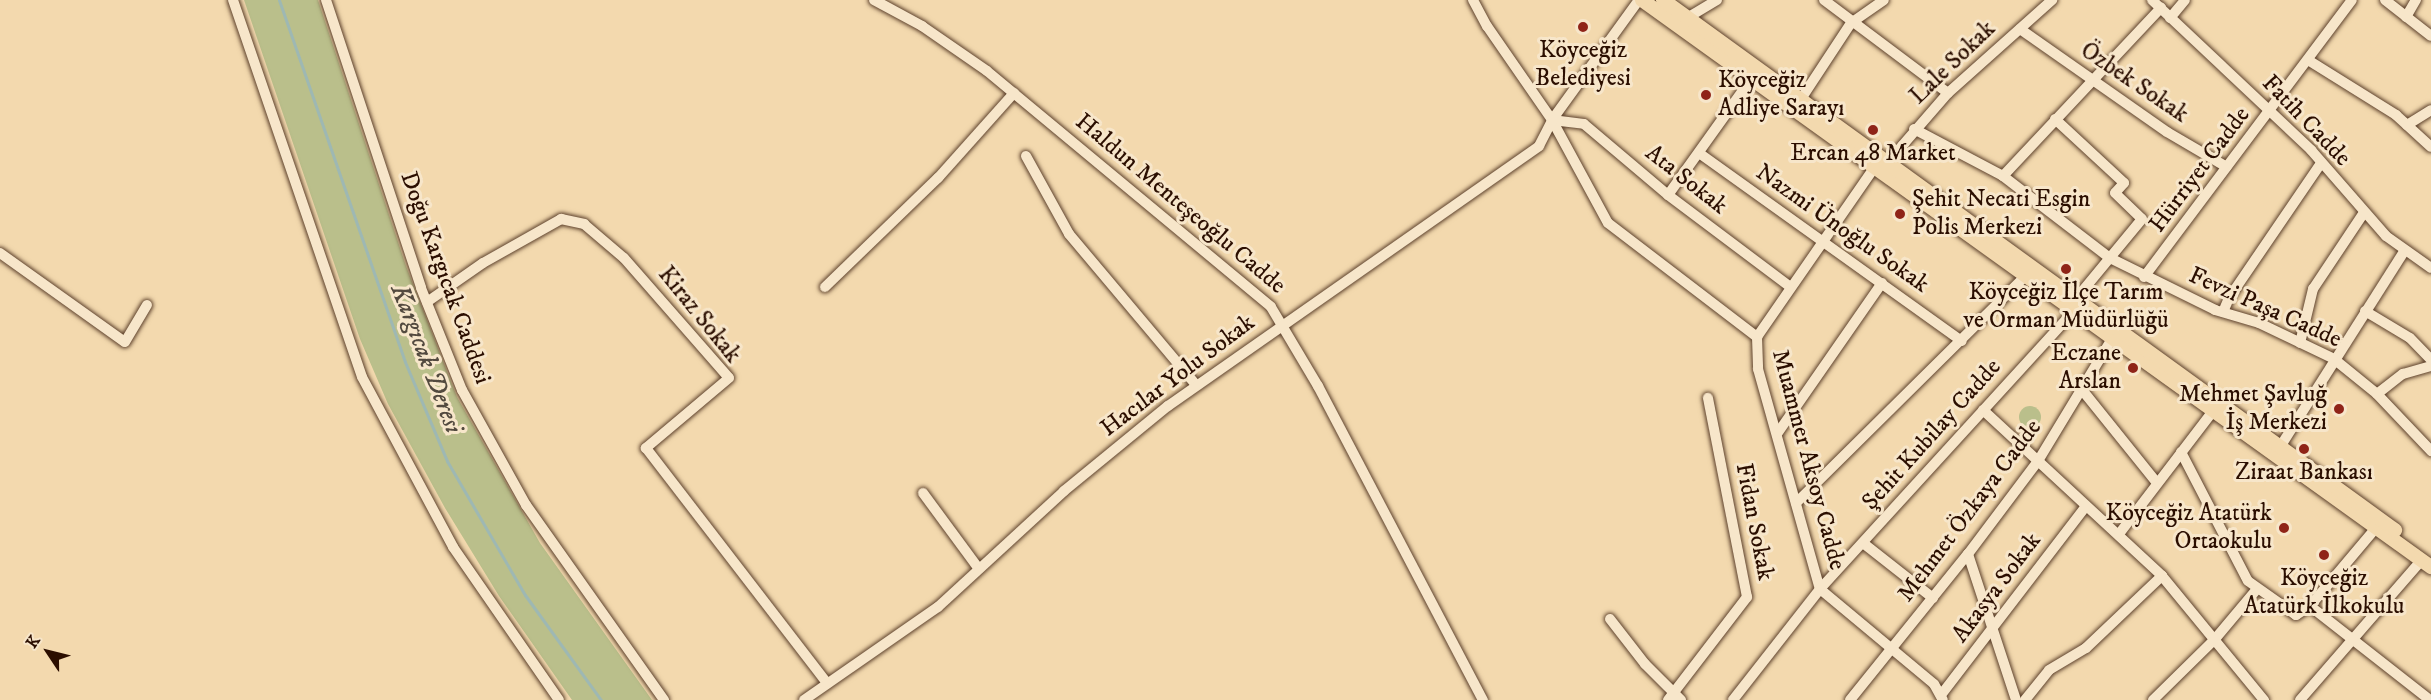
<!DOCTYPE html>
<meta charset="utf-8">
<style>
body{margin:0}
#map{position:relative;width:2431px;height:700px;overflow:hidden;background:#f3d9ae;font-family:"IM FELL DW Pica",serif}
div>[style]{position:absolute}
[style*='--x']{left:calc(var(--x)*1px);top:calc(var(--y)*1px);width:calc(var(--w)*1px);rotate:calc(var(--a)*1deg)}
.green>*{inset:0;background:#babf8b}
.round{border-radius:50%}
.stream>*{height:3px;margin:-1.5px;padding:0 1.5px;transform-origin:1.5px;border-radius:1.5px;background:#9eb8b3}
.roads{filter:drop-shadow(0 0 2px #5d412c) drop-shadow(0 0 2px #5d412c)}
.minor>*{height:10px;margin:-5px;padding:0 5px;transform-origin:5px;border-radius:5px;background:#f7e6ca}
.major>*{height:14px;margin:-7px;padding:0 7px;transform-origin:7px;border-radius:7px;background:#f3d9ae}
.dots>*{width:16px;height:16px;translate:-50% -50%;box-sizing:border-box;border:3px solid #f7e6ca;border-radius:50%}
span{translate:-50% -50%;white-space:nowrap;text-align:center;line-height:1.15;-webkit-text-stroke:6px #f7e6ca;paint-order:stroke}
.poi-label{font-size:24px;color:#2b0e00}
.left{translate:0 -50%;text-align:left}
.right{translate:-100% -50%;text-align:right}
.street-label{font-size:24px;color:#2b0e00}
.water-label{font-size:26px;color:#534a3f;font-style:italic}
.north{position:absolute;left:18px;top:622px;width:60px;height:60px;-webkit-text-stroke:4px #f7e6ca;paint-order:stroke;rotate:305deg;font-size:16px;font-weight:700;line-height:24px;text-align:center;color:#2b0e00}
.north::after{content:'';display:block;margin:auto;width:21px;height:27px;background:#2b0e00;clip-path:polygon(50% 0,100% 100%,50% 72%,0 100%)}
</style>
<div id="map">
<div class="green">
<i style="clip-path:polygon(244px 0,318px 0,406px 266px,457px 397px,540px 543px,652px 700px,572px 700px,499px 596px,445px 508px,388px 404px,360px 339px)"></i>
<i class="round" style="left:2019px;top:406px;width:22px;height:22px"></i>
</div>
<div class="stream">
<i style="--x:279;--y:0;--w:383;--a:70.8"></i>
<i style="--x:405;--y:362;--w:108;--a:67"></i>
<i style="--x:447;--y:461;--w:155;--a:59.8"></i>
<i style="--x:525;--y:595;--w:130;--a:54.1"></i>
</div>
<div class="roads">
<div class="minor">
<i style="--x:233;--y:0;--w:398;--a:71.1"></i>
<i style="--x:362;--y:377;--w:193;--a:61.8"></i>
<i style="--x:453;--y:547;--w:186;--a:55.3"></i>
<i style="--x:326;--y:0;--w:303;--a:71.7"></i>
<i style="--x:421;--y:288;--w:110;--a:68.1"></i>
<i style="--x:462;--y:390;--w:132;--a:60.9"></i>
<i style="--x:526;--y:505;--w:239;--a:54.7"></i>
<i style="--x:874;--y:0;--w:55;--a:28.4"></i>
<i style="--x:922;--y:26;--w:79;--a:34.7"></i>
<i style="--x:987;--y:71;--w:369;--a:39.7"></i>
<i style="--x:1271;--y:307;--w:92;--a:59.3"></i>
<i style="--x:1318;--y:386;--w:355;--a:62.3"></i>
<i style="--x:1473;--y:0;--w:30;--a:62"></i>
<i style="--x:1487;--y:26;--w:114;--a:55.3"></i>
<i style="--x:1552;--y:120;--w:117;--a:61.5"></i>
<i style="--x:1608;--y:223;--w:188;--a:37.4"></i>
<i style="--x:1757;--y:337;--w:32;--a:88"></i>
<i style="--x:1758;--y:369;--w:229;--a:74.3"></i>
<i style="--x:1820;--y:589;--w:148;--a:39.8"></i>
<i style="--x:1934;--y:684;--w:18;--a:61"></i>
<i style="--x:1824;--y:0;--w:155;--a:36.9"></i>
<i style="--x:2152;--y:0;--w:219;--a:43.3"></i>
<i style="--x:2311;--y:150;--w:114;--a:48.9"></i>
<i style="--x:2386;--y:236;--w:55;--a:35.4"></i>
<i style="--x:2385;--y:0;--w:58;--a:38"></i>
<i style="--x:2406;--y:17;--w:20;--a:-60"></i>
<i style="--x:1687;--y:18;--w:35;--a:-31"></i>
<i style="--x:2170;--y:18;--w:23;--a:-50"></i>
<i style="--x:2020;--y:29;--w:179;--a:35"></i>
<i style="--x:2167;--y:132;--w:69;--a:30.3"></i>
<i style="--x:2308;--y:60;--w:104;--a:32"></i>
<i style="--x:2396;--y:115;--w:47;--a:42.4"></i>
<i style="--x:1801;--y:99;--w:91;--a:-56.7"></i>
<i style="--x:1851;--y:23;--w:40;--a:-34.9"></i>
<i style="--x:2055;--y:119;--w:94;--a:42.8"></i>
<i style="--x:2124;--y:183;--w:13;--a:132"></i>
<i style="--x:2115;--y:193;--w:37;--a:44"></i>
<i style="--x:2142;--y:219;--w:105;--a:129.6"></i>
<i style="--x:1552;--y:120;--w:32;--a:7"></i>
<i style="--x:1584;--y:124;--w:110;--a:40.2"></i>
<i style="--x:1668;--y:195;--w:151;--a:36.9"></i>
<i style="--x:2407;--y:125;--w:28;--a:-32"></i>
<i style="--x:1914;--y:129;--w:101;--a:27.8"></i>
<i style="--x:2003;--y:176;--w:135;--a:37.5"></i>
<i style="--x:2110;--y:258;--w:117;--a:26.3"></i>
<i style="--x:2215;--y:310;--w:46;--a:16.5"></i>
<i style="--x:2259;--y:323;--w:83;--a:25.6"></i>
<i style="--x:2334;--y:359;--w:55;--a:39.1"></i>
<i style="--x:2377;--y:394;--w:79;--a:46.5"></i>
<i style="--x:1699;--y:153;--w:323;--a:35.6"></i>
<i style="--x:1026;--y:156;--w:89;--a:61.1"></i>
<i style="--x:1069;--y:234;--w:197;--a:49.9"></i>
<i style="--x:1888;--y:162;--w:91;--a:-49"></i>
<i style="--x:1948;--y:93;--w:140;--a:-41.8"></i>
<i style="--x:2003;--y:176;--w:231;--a:-46.8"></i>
<i style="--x:1668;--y:195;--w:143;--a:-54.4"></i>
<i style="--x:0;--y:253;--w:153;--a:35.5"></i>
<i style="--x:125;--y:342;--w:43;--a:-59.3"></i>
<i style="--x:2144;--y:277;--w:346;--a:-53.1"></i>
<i style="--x:825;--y:287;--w:157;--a:-44"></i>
<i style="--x:938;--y:178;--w:114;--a:-48.2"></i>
<i style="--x:427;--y:302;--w:68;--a:-34.9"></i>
<i style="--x:483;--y:263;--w:90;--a:-29.4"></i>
<i style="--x:561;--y:219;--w:24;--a:12"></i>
<i style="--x:584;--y:224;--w:52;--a:40.4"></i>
<i style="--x:624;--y:258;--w:159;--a:48.8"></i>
<i style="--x:729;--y:378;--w:109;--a:139.9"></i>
<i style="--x:646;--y:448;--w:297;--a:52.4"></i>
<i style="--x:2365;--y:311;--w:52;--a:31"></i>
<i style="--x:2410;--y:338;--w:30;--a:46"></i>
<i style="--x:2223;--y:312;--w:15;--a:-67"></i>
<i style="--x:2229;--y:298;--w:163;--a:-55.7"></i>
<i style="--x:1757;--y:337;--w:206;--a:-55.3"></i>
<i style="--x:2300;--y:343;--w:56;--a:-76.5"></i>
<i style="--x:2313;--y:289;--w:90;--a:-56.3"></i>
<i style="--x:2083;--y:391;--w:118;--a:51.2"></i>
<i style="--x:2377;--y:394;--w:33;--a:-38"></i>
<i style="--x:2403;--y:374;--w:29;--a:-16"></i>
<i style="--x:1983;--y:410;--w:244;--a:42.8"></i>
<i style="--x:2162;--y:576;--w:161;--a:50.6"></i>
<i style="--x:1777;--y:434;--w:184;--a:-55.2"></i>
<i style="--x:2280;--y:447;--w:233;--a:-57.6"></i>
<i style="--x:2181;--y:452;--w:145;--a:62.6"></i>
<i style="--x:2248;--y:581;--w:59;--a:35.3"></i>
<i style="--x:2296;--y:615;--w:17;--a:-33"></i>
<i style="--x:2310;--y:606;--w:152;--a:38.1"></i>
<i style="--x:923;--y:493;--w:94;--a:53.6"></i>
<i style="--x:1796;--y:503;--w:321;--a:-44.7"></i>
<i style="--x:2119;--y:534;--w:155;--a:-52.6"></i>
<i style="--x:1863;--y:543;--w:89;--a:38.2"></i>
<i style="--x:1968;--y:554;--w:154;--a:71.8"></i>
<i style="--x:2310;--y:606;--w:102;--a:-49.8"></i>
<i style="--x:1610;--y:619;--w:57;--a:52.1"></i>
<i style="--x:1645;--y:664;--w:51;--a:45"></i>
<i style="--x:1941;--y:695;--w:238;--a:-52.5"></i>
<i style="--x:804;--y:700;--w:163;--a:-34.8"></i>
<i style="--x:938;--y:607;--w:171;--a:-42.6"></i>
<i style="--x:1064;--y:491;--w:134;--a:-39.3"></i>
<i style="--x:1168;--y:406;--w:453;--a:-35"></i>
<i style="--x:1539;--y:146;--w:29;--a:-63"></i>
<i style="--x:1552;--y:120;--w:148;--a:-54.1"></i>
<i style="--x:1668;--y:700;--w:130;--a:-52.5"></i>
<i style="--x:1747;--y:597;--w:203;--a:-101.1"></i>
<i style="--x:1733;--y:700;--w:141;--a:-51.9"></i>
<i style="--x:1820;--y:589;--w:375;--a:-47.6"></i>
<i style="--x:1850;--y:700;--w:188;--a:-51.1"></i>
<i style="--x:1968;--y:554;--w:116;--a:-53"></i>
<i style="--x:2038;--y:461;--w:143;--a:-58.8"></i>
<i style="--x:2025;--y:700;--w:38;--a:-51"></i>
<i style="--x:2049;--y:670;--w:43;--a:-30.7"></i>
<i style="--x:2086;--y:648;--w:105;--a:-43.5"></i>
<i style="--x:2153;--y:700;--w:87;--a:-44.5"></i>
<i style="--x:2215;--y:639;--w:65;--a:-50"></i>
<i style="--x:2300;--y:700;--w:184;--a:-49"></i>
</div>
<div class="major">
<i style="--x:1642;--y:0;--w:972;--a:35.7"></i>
<i style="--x:1663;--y:0;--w:904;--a:35.91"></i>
</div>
</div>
<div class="dots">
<i style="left:1583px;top:27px;background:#8f2418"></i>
<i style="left:1706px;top:95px;background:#8f2418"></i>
<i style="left:1873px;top:130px;background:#8f2418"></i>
<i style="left:1900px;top:214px;background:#8f2418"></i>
<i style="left:2066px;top:269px;background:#8f2418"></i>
<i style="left:2133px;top:368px;background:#8f2418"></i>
<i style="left:2339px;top:409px;background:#8f2418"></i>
<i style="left:2304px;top:449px;background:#8f2418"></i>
<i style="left:2284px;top:528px;background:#8f2418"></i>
<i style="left:2324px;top:555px;background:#8f2418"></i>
</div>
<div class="poi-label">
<span style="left:1583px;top:65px">Köyceğiz<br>Belediyesi</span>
<span class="left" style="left:1718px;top:95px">Köyceğiz<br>Adliye Sarayı</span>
<span style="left:1873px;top:154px">Ercan 48 Market</span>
<span class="left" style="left:1912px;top:214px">Şehit Necati Esgin<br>Polis Merkezi</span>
<span style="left:2066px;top:307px">Köyceğiz İlçe Tarım<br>ve Orman Müdürlüğü</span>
<span class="right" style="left:2121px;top:368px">Eczane<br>Arslan</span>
<span class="right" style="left:2327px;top:409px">Mehmet Şavluğ<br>İş Merkezi</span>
<span style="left:2304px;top:473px">Ziraat Bankası</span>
<span class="right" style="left:2272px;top:528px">Köyceğiz Atatürk<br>Ortaokulu</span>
<span style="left:2324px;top:593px">Köyceğiz<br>Atatürk İlkokulu</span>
</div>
<div class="street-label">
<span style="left:1953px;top:63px;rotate:-44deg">Lale Sokak</span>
<span style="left:2134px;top:83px;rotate:34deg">Özbek Sokak</span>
<span style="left:2306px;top:121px;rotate:46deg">Fatih Cadde</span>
<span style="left:2200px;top:170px;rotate:-53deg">Hürriyet Cadde</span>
<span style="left:1686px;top:180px;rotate:38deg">Ata Sokak</span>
<span style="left:1180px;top:204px;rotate:40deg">Haldun Menteşeoğlu Cadde</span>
<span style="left:1842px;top:229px;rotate:35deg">Nazmi Ünoğlu Sokak</span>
<span style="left:445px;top:278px;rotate:70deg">Doğu Kargıcak Caddesi</span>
<span style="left:2265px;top:308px;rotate:24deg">Fevzi Paşa Cadde</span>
<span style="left:699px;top:315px;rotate:51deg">Kiraz Sokak</span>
<span style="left:1178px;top:376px;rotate:-37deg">Hacılar Yolu Sokak</span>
<span style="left:1932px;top:435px;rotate:-48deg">Şehit Kubilay Cadde</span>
<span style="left:1808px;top:460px;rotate:75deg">Muammer Aksoy Cadde</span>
<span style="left:1970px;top:511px;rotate:-53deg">Mehmet Özkaya Cadde</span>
<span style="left:1754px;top:522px;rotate:79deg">Fidan Sokak</span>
<span style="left:1997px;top:588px;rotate:-53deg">Akasya Sokak</span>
</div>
<div class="water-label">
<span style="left:426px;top:359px;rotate:69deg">Kargıcak Deresi</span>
</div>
<div class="north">K</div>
</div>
